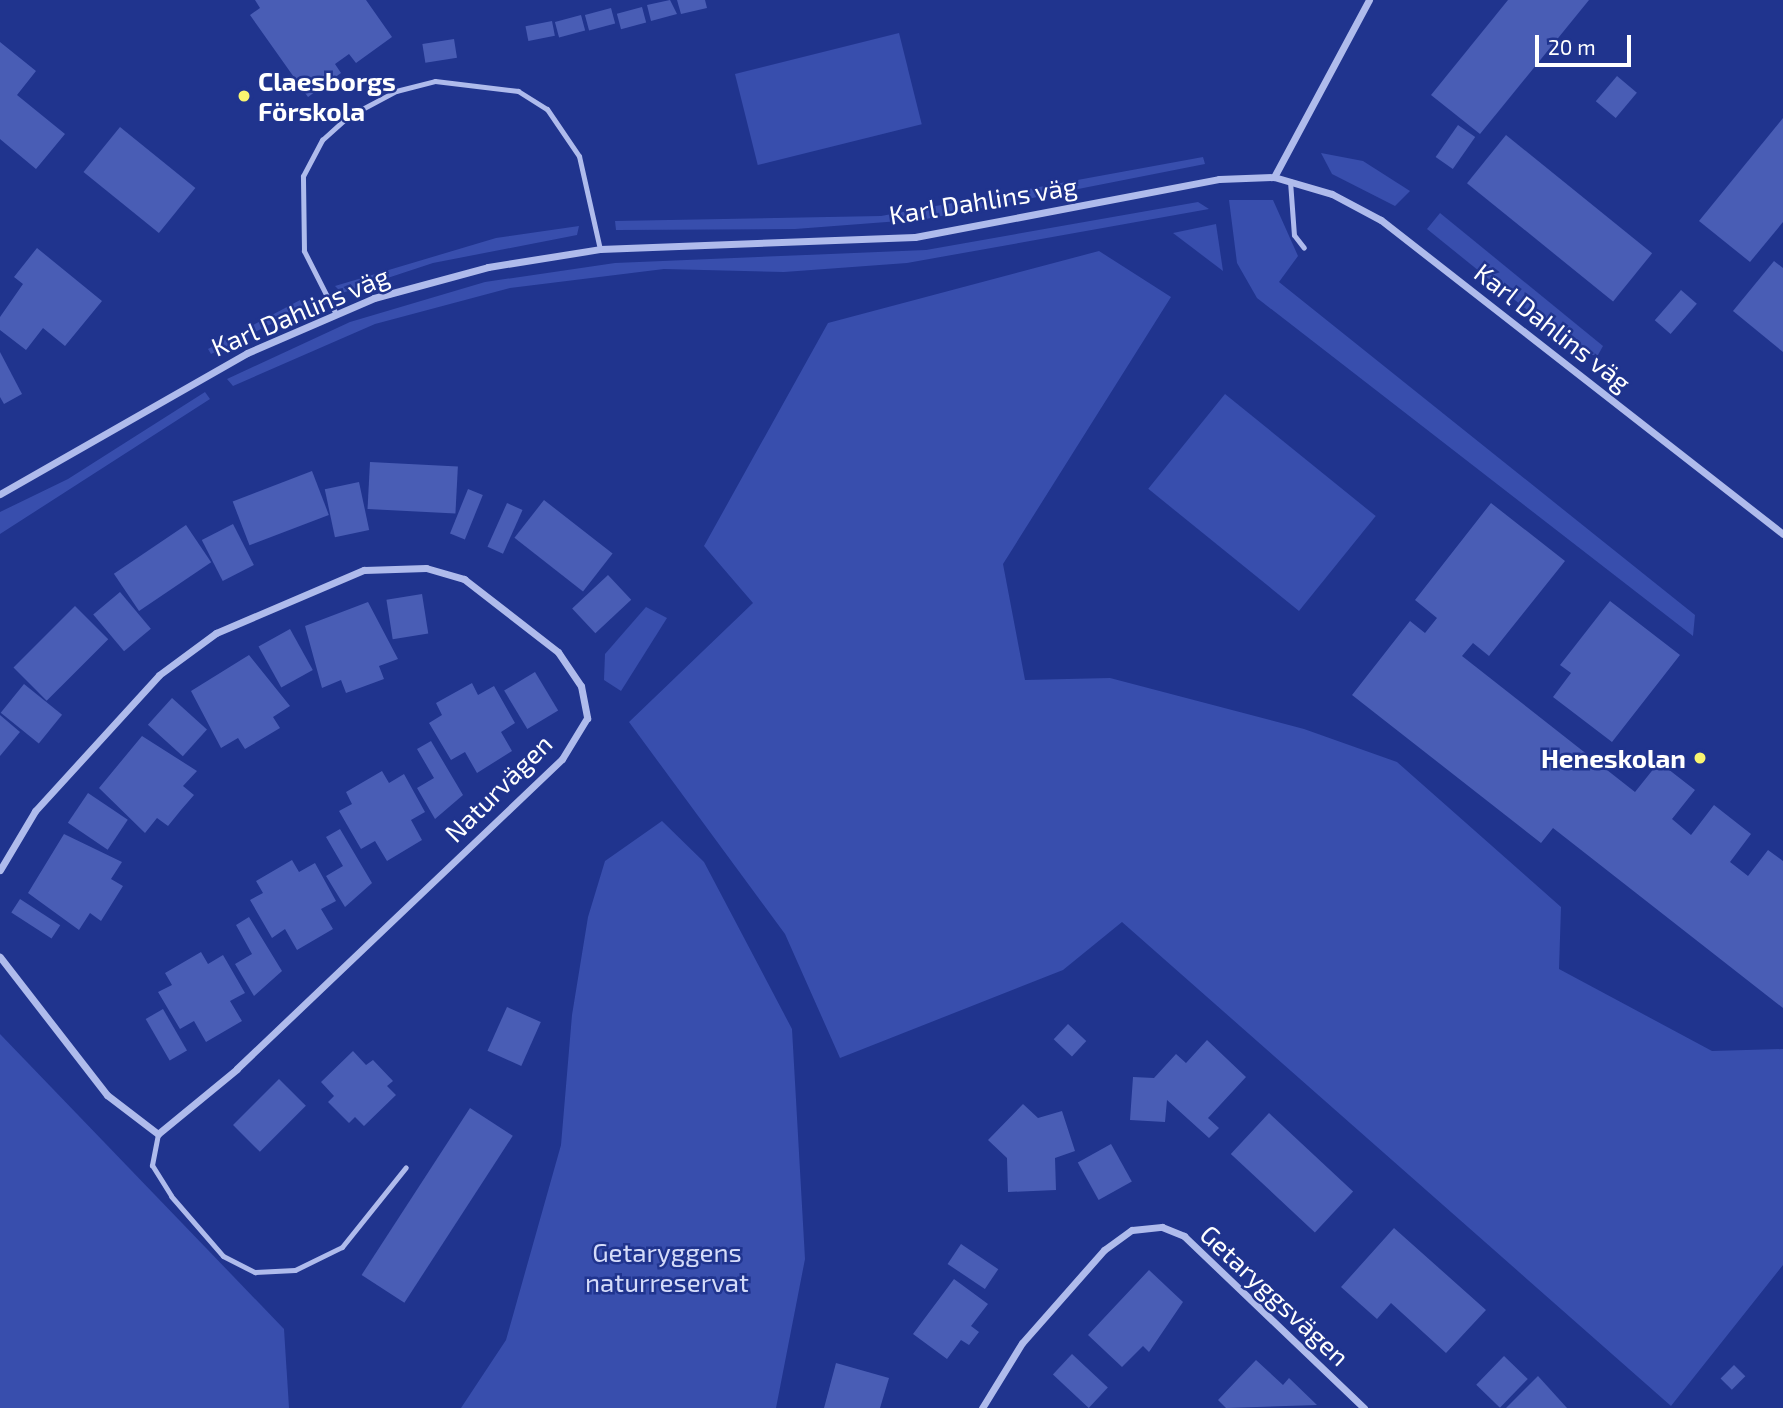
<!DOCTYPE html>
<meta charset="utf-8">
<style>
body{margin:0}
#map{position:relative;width:1783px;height:1408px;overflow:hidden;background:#20348e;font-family:"Exo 2",sans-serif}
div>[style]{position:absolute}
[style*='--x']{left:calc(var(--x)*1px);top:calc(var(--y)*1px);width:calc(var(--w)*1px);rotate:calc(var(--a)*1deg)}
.green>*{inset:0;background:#384ead;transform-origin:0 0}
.building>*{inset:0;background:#495db5;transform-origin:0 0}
.service>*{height:5px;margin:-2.5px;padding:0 2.5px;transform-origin:2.5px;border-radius:2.5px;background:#afbbec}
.minor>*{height:7px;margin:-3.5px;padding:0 3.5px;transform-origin:3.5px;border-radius:3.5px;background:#afbbec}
.dots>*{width:19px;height:19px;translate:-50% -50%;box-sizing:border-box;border:4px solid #20348e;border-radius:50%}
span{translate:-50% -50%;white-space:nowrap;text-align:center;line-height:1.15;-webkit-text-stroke:5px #20348e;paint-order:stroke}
.poi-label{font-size:26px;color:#fff;font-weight:700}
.left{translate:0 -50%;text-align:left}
.right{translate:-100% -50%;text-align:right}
.street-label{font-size:26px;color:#fff}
.park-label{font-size:26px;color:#d4dbf9}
.scale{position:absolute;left:1535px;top:35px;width:96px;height:32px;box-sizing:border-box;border:4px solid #fff;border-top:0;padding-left:9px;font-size:21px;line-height:24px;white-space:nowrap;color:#fff;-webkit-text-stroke:5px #20348e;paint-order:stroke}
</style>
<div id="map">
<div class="green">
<i style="left:899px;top:33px;width:94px;height:169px;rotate:76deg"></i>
<i style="clip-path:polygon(1321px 153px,1363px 161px,1410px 191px,1395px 206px,1332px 174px)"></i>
<i style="clip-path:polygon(1203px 157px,1205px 164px,926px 219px,795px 229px,616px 230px,615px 221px,881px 216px)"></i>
<i style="clip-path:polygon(1229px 200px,1273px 200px,1298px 256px,1279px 282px,1695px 615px,1693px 636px,1257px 298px,1237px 263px)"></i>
<i style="clip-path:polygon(1198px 202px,1209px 209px,907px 263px,784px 272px,664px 269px,510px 288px,375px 324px,233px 386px,227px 379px,350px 322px,485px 282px,615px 263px,926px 250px)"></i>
<i style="clip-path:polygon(1440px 213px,1603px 346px,1598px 355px,1583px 355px,1427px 229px)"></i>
<i style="clip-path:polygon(1216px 224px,1223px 271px,1173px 233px)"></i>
<i style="clip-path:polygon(579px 226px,577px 235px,433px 263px,342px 293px,335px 286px,496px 238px)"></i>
<i style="clip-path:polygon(1099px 251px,1171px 297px,1003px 564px,1025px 680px,1110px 678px,1304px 729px,1397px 762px,1561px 907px,1559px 969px,1712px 1051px,1783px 1049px,1783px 1265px,1671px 1406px,1122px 922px,1063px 970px,840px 1058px,785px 934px,629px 722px,753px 603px,704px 546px,828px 323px)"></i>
<i style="clip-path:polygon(302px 299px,303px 308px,211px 354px,208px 349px)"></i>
<i style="clip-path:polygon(205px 392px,210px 399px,0 534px,0 512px,68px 479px)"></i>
<i style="left:1225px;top:394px;width:194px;height:122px;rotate:39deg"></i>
<i style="clip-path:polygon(646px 607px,667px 618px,621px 691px,604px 680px,605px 654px)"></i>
<i style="clip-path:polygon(662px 821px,704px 862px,792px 1029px,805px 1259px,776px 1408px,461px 1408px,506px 1340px,561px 1145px,572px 1015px,588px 917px,605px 861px)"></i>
<i style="clip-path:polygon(0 1034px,284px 1329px,289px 1408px,0 1408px)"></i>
</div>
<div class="building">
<i style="clip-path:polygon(255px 0,366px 0,392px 37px,356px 63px,349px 54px,335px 64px,341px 73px,308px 97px,250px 15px,260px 8px)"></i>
<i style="clip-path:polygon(670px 0,677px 14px,651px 21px,647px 5px)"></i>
<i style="clip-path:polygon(677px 0,705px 0,707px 8px,681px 14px)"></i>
<i style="clip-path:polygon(1508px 0,1589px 0,1480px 134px,1431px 95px)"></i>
<i style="left:642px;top:7px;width:16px;height:26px;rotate:75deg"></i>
<i style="left:611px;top:8px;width:16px;height:27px;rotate:75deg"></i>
<i style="left:581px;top:15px;width:16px;height:27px;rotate:75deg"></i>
<i style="left:552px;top:21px;width:15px;height:27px;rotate:79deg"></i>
<i style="left:454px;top:39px;width:19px;height:32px;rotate:81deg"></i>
<i style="clip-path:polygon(0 42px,36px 71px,17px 95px,65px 134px,36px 169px,0 139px)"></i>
<i style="left:1617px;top:76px;width:26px;height:33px;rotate:40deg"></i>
<i style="clip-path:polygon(1783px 118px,1783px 222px,1750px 262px,1699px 221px)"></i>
<i style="left:1458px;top:125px;width:21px;height:39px;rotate:35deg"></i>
<i style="left:120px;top:127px;width:97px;height:58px;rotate:39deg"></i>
<i style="left:1506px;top:135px;width:188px;height:62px;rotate:39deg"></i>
<i style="clip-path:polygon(37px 248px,102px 301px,65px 346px,43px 328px,26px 350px,0 330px,0 317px,23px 284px,14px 277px)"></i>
<i style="clip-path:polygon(1774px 261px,1783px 268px,1783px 352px,1733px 311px)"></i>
<i style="left:1681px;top:290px;width:21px;height:40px;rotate:41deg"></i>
<i style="clip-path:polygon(0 352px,22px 394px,4px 404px,0 397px)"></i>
<i style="left:370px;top:462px;width:88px;height:47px;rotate:3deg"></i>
<i style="left:312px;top:471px;width:47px;height:85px;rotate:69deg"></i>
<i style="left:359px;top:482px;width:49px;height:35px;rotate:78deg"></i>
<i style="left:468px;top:489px;width:16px;height:48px;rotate:22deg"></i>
<i style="left:544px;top:500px;width:87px;height:48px;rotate:38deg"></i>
<i style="left:507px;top:503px;width:17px;height:48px;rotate:24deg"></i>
<i style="clip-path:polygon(1491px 503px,1565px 561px,1489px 656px,1473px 643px,1462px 656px,1635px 792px,1659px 762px,1695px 790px,1672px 819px,1691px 835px,1714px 805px,1751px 834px,1730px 862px,1748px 876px,1768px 850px,1783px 861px,1783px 1008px,1553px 828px,1541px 843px,1352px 695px,1410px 621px,1425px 633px,1437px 618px,1415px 600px)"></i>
<i style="left:233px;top:524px;width:46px;height:35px;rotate:63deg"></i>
<i style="left:186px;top:525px;width:45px;height:87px;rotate:56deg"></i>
<i style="left:608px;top:575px;width:34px;height:49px;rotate:47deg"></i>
<i style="left:120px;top:592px;width:48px;height:35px;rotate:50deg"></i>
<i style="left:422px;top:594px;width:40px;height:36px;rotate:81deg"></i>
<i style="clip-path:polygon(1610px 601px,1680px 655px,1612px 742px,1553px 697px,1571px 673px,1560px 665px)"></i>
<i style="clip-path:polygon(368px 602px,398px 659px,379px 666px,384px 679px,346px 693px,341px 680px,322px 688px,305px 626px)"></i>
<i style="left:75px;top:606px;width:47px;height:87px;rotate:45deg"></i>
<i style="left:290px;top:629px;width:47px;height:36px;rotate:61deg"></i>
<i style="clip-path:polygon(249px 655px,290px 706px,273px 717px,280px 728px,245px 749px,238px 738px,221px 748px,191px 691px)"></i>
<i style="left:535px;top:672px;width:45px;height:36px;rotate:59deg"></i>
<i style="clip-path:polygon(472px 683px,478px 695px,494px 686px,515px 723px,501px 732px,512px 751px,477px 773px,465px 752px,451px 760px,429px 723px,442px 715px,436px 703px)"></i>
<i style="left:24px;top:684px;width:49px;height:37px;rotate:39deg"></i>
<i style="left:172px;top:698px;width:47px;height:36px;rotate:42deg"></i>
<i style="clip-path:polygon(0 715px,20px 732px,0 756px)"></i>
<i style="clip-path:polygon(142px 736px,197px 771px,183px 786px,194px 795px,181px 810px,168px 826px,157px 818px,145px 833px,99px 788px)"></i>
<i style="clip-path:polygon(431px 741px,463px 795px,435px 819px,417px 788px,434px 778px,417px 749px)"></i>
<i style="clip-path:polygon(382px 771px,389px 783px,404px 774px,425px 812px,411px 820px,422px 840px,387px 861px,375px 841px,361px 849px,339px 811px,352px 804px,346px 792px)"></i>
<i style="left:88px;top:793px;width:48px;height:36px;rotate:34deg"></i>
<i style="clip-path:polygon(340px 829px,372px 883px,345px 907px,326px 876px,343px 866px,326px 837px)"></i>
<i style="clip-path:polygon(64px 834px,122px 862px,111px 879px,123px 886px,101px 921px,90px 913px,79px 930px,28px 893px)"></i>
<i style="clip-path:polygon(292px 860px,299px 872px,315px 863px,336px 901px,321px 909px,333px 929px,297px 950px,285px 929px,272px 938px,250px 900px,263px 893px,256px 881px)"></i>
<i style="left:20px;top:899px;width:48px;height:16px;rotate:33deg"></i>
<i style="clip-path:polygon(249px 917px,282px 971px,254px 996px,235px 964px,252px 954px,236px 925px)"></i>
<i style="clip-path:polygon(201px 952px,208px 964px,223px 955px,245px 993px,230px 1001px,242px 1021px,206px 1042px,194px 1021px,180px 1029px,158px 992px,172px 985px,165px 973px)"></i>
<i style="left:507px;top:1007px;width:37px;height:48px;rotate:24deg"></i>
<i style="left:163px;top:1009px;width:48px;height:20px;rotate:60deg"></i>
<i style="left:1068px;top:1024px;width:25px;height:21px;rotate:43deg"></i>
<i style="clip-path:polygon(1207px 1040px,1246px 1077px,1208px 1118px,1219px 1128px,1209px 1138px,1167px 1100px,1165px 1122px,1130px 1120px,1133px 1077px,1154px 1078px,1176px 1054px,1186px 1063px)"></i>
<i style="clip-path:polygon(353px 1051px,366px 1065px,373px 1060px,393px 1081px,387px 1086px,396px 1095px,364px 1126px,355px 1117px,349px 1123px,328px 1102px,334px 1096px,321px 1082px)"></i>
<i style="left:279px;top:1079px;width:38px;height:65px;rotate:45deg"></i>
<i style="clip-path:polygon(1023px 1104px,1038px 1118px,1062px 1111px,1075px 1151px,1055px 1158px,1056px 1190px,1008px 1192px,1007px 1158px,988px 1140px)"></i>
<i style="left:470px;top:1108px;width:51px;height:199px;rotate:33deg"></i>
<i style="left:1269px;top:1113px;width:115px;height:56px;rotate:43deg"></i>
<i style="left:1111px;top:1144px;width:43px;height:38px;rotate:61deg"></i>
<i style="clip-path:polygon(1394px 1228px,1486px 1310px,1446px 1353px,1391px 1303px,1377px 1319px,1341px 1287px)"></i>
<i style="left:961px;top:1244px;width:45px;height:24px;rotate:34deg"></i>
<i style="clip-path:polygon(1149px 1270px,1183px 1302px,1149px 1352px,1143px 1346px,1122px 1367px,1088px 1335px)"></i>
<i style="clip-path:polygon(954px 1279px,988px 1304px,971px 1326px,979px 1332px,969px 1345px,961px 1340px,947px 1359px,913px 1334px)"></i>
<i style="left:1072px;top:1354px;width:49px;height:28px;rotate:43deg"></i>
<i style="left:1504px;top:1356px;width:33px;height:40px;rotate:44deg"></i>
<i style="clip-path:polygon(1256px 1360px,1283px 1385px,1289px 1378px,1317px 1405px,1226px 1408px,1218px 1400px)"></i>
<i style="clip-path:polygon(836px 1363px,889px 1378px,880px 1408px,824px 1408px)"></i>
<i style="left:1734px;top:1365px;width:16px;height:19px;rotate:45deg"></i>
<i style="clip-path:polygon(1538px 1376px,1567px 1408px,1506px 1408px)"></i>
</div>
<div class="service">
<i style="--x:1290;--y:181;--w:54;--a:85.8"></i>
<i style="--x:1294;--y:235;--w:16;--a:52"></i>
<i style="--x:336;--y:314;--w:71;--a:-116.9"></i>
<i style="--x:304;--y:251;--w:75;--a:-90.8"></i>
<i style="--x:303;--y:176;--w:41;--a:-62.2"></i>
<i style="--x:322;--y:140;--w:36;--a:-42"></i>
<i style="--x:349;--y:116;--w:53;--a:-28"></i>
<i style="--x:396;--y:91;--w:40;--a:-14.4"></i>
<i style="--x:435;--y:81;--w:84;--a:6.9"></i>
<i style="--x:518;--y:91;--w:34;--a:32"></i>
<i style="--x:547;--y:109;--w:57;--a:55.8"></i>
<i style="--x:579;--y:156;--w:95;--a:77.3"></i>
<i style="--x:158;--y:1134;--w:32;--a:101"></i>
<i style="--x:152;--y:1165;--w:36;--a:58"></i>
<i style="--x:171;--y:1196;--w:79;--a:49.1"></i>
<i style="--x:223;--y:1256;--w:36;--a:27"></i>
<i style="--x:255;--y:1272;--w:40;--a:-2.9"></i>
<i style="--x:295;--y:1270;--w:52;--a:-26.1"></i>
<i style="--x:342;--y:1247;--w:102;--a:-51.3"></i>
</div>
<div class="minor">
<i style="--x:1274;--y:177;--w:201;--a:-61.8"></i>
<i style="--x:0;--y:494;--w:284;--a:-29.7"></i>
<i style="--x:247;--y:353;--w:138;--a:-23.4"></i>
<i style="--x:374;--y:298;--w:118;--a:-15.2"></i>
<i style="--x:488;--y:267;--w:113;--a:-9.1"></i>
<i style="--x:600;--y:249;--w:315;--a:-2.2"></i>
<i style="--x:915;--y:237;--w:309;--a:-10.8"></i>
<i style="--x:1219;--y:179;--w:55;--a:-2.1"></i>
<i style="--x:1274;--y:177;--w:60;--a:16.3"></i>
<i style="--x:1332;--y:194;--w:55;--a:28"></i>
<i style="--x:1381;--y:220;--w:510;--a:37.99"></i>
<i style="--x:0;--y:870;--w:69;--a:-59.3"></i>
<i style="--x:35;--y:811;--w:184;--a:-47.6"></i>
<i style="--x:159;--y:675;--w:71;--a:-36.4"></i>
<i style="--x:216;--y:633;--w:161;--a:-23.1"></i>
<i style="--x:364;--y:570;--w:62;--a:-1.8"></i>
<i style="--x:426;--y:568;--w:40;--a:16"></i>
<i style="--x:464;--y:579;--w:119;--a:37.8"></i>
<i style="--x:558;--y:652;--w:41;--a:55.9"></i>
<i style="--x:581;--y:686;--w:33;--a:79"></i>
<i style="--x:587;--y:718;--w:48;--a:121.4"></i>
<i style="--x:562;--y:759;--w:449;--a:136.4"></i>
<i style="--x:237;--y:1069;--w:102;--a:140.6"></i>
<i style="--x:158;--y:1134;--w:64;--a:-142.6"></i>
<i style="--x:107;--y:1095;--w:175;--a:-127.8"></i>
<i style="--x:982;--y:1408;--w:76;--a:-58.4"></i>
<i style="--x:1022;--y:1343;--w:124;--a:-48.6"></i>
<i style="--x:1104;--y:1250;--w:34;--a:-36"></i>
<i style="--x:1132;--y:1230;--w:30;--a:-6"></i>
<i style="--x:1162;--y:1227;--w:24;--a:22"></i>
<i style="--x:1184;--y:1236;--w:249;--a:43.7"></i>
</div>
<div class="dots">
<i style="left:244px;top:96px;background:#f9f570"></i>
<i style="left:1700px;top:758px;background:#f9f570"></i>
</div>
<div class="poi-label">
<span class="left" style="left:258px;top:96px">Claesborgs<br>Förskola</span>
<span class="right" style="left:1686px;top:758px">Heneskolan</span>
</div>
<div class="street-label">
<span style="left:983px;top:200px;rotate:-9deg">Karl Dahlins väg</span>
<span style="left:300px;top:311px;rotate:-23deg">Karl Dahlins väg</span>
<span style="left:1553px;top:327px;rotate:38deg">Karl Dahlins väg</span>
<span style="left:498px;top:788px;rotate:-45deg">Naturvägen</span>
<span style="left:1275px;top:1295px;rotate:43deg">Getaryggsvägen</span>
</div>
<div class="park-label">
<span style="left:667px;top:1267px">Getaryggens<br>naturreservat</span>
</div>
<div class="scale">20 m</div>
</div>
